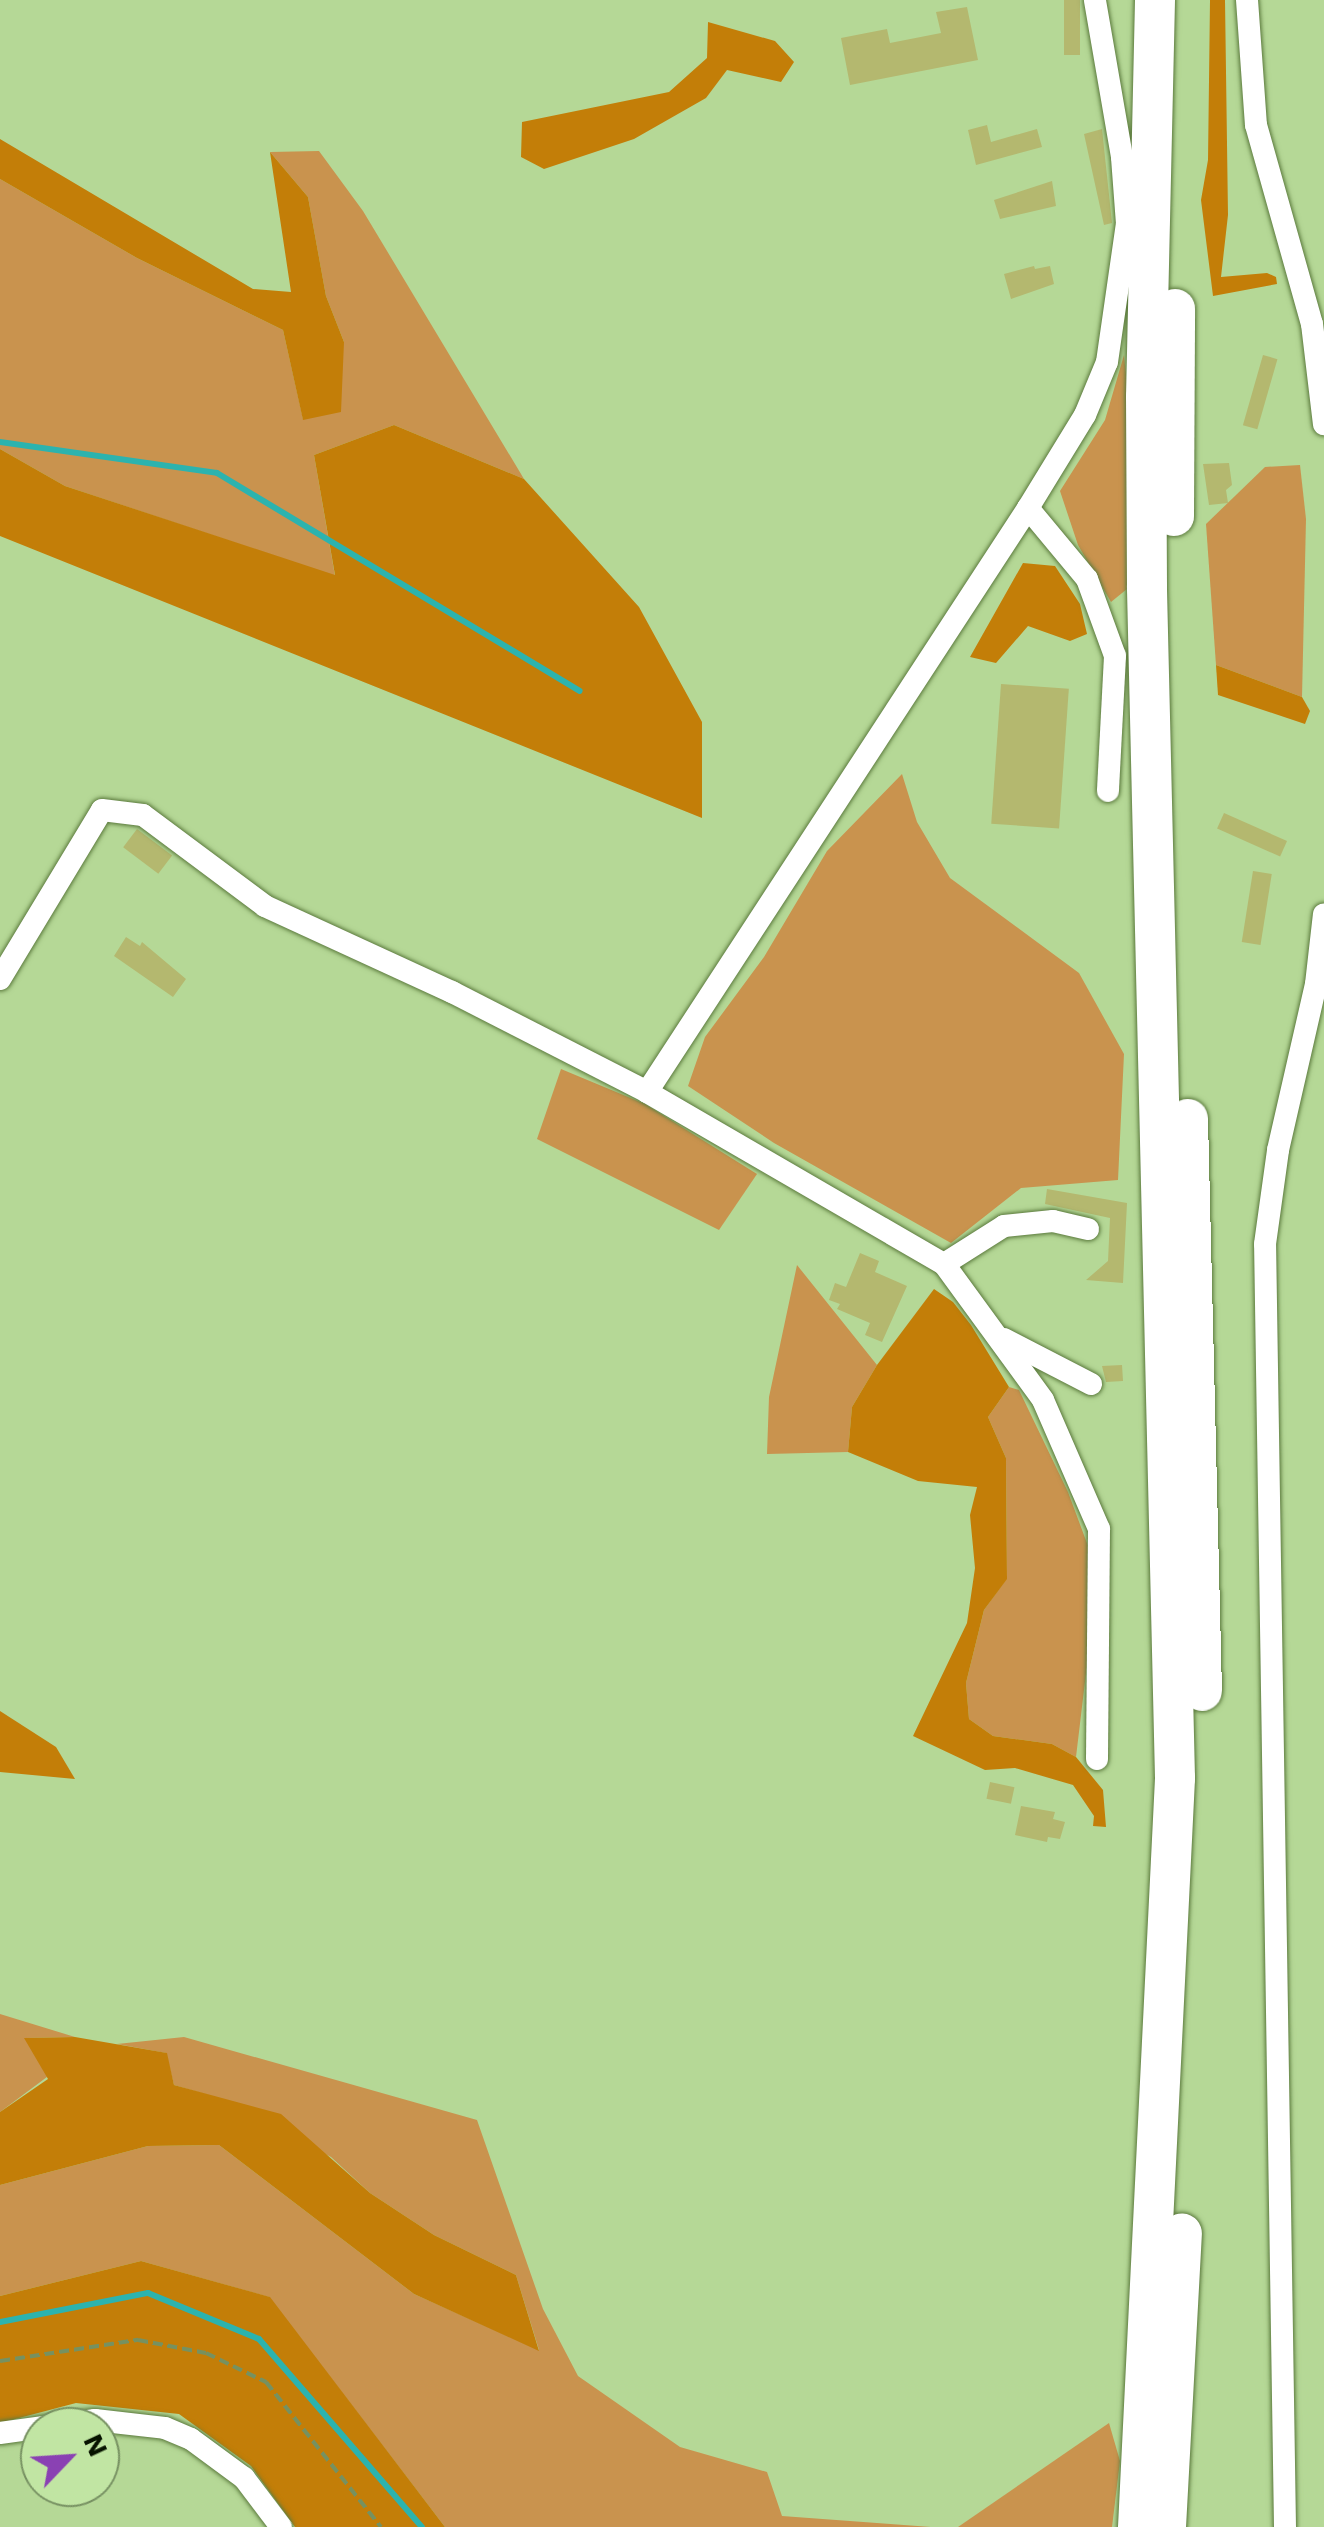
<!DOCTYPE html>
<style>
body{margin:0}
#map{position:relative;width:1324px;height:2527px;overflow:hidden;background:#b5d896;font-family:"Work Sans",sans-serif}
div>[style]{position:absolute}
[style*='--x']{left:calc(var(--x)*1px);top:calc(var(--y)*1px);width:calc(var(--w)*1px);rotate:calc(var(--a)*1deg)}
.green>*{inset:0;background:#c9934e}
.forest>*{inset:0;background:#c37e08}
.stream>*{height:6px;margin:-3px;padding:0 3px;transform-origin:3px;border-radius:3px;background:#2cb3ae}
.building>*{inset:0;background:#b4b86f;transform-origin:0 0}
.path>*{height:4px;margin-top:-2px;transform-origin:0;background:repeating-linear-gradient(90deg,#769160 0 10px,transparent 0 15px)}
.roads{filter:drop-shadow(0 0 2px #5b7a3d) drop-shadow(0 0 2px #5b7a3d)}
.street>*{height:22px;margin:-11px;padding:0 11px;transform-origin:11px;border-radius:11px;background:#fff}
.highway>*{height:40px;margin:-20px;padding:0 20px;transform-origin:20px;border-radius:20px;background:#fff}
span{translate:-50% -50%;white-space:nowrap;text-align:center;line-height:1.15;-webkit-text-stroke:9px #c1e5a3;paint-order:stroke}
.north{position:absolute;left:20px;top:2407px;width:100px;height:100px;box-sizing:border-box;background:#c1e5a3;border:2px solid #779162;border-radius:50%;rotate:65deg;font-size:28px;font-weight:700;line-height:40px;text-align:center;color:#071300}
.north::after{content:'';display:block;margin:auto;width:35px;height:45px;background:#8a41b3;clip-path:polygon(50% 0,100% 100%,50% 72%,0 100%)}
</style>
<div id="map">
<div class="green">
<i style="clip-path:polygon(319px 151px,363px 211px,524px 479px,394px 425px,314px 455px,335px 576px,65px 486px,0 449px,0 179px,137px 258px,283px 330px,303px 419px,344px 342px,326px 296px,308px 197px,270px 152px)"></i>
<i style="clip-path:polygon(1124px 355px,1128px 394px,1127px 589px,1111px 602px,1078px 545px,1060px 491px,1105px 420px)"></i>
<i style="clip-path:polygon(1300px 465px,1306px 519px,1302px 697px,1216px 665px,1206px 524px,1265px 467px)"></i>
<i style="clip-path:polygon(902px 774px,917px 822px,950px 878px,1079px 973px,1124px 1054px,1118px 1180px,1021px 1188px,951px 1243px,774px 1143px,688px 1086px,705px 1037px,764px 957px,827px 851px)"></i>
<i style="clip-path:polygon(561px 1069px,645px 1104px,757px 1174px,719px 1230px,537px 1139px)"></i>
<i style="clip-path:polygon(797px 1265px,877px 1365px,852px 1407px,848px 1452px,767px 1454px,769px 1397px)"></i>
<i style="clip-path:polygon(1009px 1387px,1019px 1390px,1068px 1492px,1088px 1546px,1089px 1648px,1076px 1757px,1052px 1744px,993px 1736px,969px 1719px,966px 1683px,984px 1610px,1007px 1578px,1006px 1458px,988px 1417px)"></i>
<i style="clip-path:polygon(0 2014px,75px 2037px,25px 2038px,51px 2074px,0 2112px)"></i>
<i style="clip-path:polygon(184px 2037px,477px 2120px,543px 2309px,578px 2376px,680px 2447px,767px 2472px,782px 2516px,931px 2527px,445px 2527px,269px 2297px,141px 2261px,0 2296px,0 2185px,148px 2146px,219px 2145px,414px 2294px,539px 2350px,516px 2275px,434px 2235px,370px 2193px,331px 2157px,222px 2099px,174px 2085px,166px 2053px,117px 2044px)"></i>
<i style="clip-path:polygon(1109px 2423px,1120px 2461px,1112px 2527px,958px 2527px)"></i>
</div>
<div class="forest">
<i style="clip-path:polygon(1210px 0,1225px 0,1228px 215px,1221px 277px,1267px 273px,1276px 277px,1277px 284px,1213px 296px,1201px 200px,1208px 160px)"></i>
<i style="clip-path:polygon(708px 22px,775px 41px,794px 62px,781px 82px,727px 70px,706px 98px,634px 139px,544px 169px,521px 157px,522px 122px,669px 92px,707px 58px)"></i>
<i style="clip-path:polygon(0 139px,253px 289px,291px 292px,270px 152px,308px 197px,326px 296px,344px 342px,341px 412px,303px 420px,283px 330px,137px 258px,0 179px)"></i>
<i style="clip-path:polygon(394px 425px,524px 479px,639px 607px,702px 722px,702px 818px,0 536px,0 449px,65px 486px,335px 575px,314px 455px)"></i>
<i style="clip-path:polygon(1023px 563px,1055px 566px,1080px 604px,1087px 634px,1070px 641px,1028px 626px,996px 663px,970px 657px)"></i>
<i style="clip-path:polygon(1216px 665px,1302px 697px,1310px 711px,1305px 724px,1218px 695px)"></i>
<i style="clip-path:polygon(934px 1289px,953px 1302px,971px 1325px,1009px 1387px,988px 1417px,1006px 1458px,1007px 1579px,984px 1610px,966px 1683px,969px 1719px,993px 1736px,1052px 1744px,1076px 1757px,1103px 1790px,1106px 1827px,1093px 1826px,1094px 1816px,1073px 1785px,1015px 1768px,985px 1770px,913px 1736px,967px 1623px,975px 1568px,970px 1515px,977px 1487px,918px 1481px,848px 1452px,852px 1407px,877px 1365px)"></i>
<i style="clip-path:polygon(0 1711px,56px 1747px,75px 1779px,0 1772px)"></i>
<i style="clip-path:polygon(75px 2037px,167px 2053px,174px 2085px,281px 2114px,370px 2193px,434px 2235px,516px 2275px,539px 2351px,414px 2294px,219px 2145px,148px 2146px,0 2185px,0 2112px,48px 2079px,24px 2038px)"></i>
<i style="clip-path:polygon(141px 2261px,270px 2297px,445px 2527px,295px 2527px,251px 2466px,179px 2414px,76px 2403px,0 2423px,0 2296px)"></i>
</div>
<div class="stream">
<i style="--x:0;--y:442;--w:219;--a:8.1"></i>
<i style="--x:217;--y:473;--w:423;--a:31"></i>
<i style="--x:0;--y:2322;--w:151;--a:-11.1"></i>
<i style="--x:148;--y:2293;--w:120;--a:22.5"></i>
<i style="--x:259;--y:2339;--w:249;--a:49.1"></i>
</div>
<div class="building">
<i style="left:1064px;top:0;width:16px;height:55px"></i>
<i style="clip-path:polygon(967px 7px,978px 60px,850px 85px,841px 38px,887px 29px,890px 43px,941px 33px,936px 12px)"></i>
<i style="clip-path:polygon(987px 125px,991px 142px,1037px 129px,1042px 147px,976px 165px,968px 130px)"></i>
<i style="clip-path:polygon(1102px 129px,1112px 223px,1104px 225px,1084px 134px)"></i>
<i style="clip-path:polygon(1052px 181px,1056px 206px,1000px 219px,994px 200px)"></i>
<i style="clip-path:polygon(1034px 266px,1035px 269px,1050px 266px,1054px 284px,1011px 299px,1004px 274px)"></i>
<i style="left:1263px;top:355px;width:15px;height:73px;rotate:16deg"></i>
<i style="clip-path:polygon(1229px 463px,1232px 485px,1226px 490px,1228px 503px,1209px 505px,1203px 464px)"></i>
<i style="left:1001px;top:684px;width:68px;height:140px;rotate:4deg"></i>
<i style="left:1224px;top:813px;width:69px;height:17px;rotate:24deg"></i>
<i style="left:137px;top:829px;width:44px;height:23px;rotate:37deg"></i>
<i style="left:1253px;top:871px;width:19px;height:72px;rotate:9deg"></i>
<i style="clip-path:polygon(126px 937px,140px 946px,142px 942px,186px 979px,173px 997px,114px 956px)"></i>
<i style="clip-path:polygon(1047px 1189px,1127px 1203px,1123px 1283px,1086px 1280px,1108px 1261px,1110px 1218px,1045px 1204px)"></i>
<i style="clip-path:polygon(860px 1253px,879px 1261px,875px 1272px,907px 1286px,882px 1342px,865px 1335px,870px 1323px,837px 1309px,840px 1304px,829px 1300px,835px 1283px,846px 1287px)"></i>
<i style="clip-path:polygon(1122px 1365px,1123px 1381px,1106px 1382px,1102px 1366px)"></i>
<i style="left:990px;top:1782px;width:25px;height:17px;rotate:12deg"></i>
<i style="clip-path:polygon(1021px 1806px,1055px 1812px,1053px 1819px,1065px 1822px,1060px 1839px,1048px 1837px,1047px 1842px,1015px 1835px)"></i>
</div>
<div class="path">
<i style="--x:0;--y:2361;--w:140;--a:-8.7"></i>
<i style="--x:138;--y:2340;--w:69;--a:10.8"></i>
<i style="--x:206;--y:2353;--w:67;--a:25.8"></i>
<i style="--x:266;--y:2382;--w:185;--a:51.6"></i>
</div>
<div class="roads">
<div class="street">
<i style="--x:1247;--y:0;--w:125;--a:85.9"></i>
<i style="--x:1256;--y:125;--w:207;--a:74.3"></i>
<i style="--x:1312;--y:324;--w:101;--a:83.2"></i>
<i style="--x:1028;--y:508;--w:92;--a:50.3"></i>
<i style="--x:1087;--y:579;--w:82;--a:70"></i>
<i style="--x:1115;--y:656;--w:135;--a:93"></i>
<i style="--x:0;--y:979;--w:197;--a:-58.9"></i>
<i style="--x:102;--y:810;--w:41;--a:7"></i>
<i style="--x:143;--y:815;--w:152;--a:36.7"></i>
<i style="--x:265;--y:906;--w:206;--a:24.7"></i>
<i style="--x:452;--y:992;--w:219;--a:27.1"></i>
<i style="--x:647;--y:1092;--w:343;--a:30.1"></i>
<i style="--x:944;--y:1264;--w:168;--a:53.9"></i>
<i style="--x:1043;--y:1400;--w:141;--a:66.5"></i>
<i style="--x:1099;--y:1529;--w:230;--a:90.5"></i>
<i style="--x:647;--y:1092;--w:697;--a:-56.88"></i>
<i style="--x:1028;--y:508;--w:109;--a:-58.5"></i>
<i style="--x:1085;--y:415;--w:57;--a:-67.5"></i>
<i style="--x:1107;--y:362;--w:139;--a:-81.8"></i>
<i style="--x:1127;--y:224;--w:67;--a:-94.3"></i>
<i style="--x:1122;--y:157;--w:159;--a:-99.8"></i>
<i style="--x:944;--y:1264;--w:71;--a:-32.3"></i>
<i style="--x:1004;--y:1226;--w:49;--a:-5.8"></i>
<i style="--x:1053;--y:1221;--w:36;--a:13"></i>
<i style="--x:1004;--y:1339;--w:98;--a:27.3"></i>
<i style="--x:0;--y:2433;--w:96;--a:-7.8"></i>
<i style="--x:95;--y:2420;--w:70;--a:6.5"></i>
<i style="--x:165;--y:2428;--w:28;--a:23"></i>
<i style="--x:191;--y:2439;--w:66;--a:36.3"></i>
<i style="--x:244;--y:2478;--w:61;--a:52.9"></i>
<i style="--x:1285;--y:2527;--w:1283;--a:-90.89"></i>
<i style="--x:1265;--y:1244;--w:95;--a:-82.1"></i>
<i style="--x:1278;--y:1150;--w:170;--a:-77.1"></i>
<i style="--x:1316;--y:984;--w:70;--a:-83.5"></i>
</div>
<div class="highway">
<i style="--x:1174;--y:516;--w:207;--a:-89.7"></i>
<i style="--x:1188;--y:1119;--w:572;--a:88.6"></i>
<i style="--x:1138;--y:2527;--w:750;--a:-87.17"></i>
<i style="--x:1175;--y:1778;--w:1192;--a:-91.35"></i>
<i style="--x:1147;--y:586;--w:189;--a:-90.3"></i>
<i style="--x:1146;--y:397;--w:397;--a:-88.7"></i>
<i style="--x:1166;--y:2527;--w:294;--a:-86.9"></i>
</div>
</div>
<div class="north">N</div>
</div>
